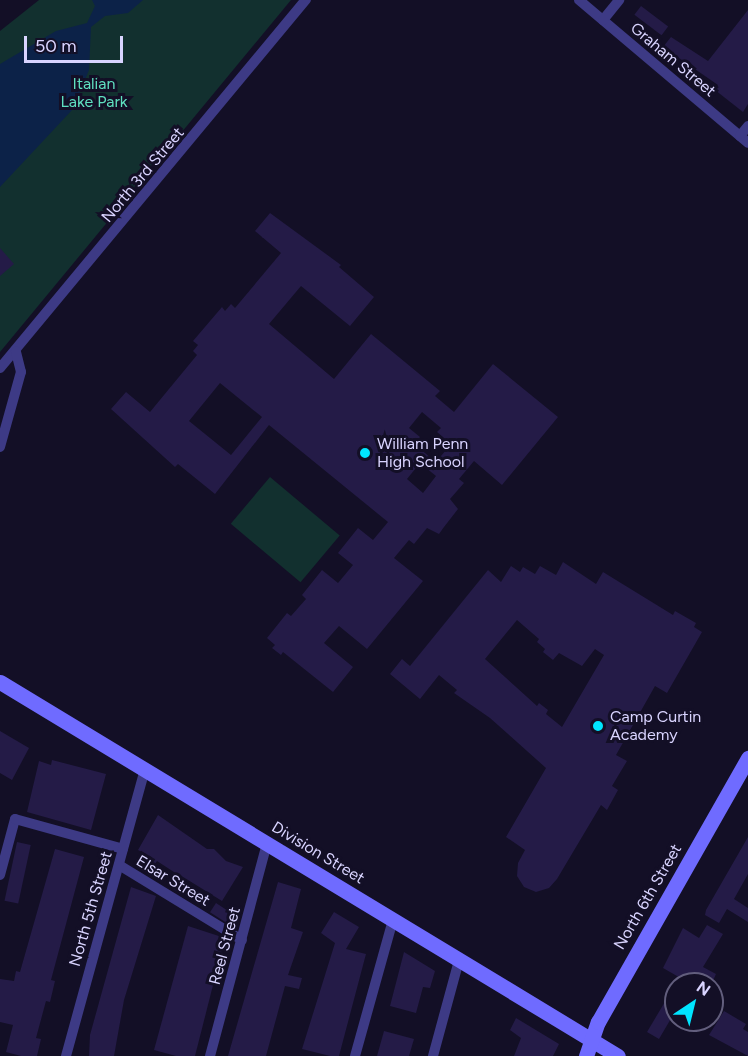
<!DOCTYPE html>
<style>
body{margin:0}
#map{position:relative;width:748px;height:1056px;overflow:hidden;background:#130f26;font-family:Figtree,sans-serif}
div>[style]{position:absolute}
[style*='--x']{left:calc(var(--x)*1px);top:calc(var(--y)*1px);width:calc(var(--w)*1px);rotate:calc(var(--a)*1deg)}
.green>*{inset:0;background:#12302f;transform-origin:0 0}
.water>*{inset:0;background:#0c2248}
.building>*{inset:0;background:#241b47;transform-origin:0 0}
.street>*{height:10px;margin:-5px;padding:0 5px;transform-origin:5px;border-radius:5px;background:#3d3a85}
.secondary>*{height:15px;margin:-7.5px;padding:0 7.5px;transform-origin:7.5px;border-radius:7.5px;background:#6f6bff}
.dots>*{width:16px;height:16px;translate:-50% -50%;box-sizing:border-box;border:3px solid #130f26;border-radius:50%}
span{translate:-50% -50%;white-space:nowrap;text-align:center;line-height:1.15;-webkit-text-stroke:6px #130f26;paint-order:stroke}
.street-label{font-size:16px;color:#d9d4ff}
.park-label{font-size:16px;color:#5fe0c0}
.poi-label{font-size:16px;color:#d9d4ff}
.left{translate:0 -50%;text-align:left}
.north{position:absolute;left:664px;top:972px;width:60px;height:60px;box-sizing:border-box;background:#130f26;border:2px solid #625e7d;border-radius:50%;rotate:35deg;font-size:16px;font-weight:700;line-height:24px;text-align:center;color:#d9d4ff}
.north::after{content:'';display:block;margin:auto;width:21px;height:27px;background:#00e5ff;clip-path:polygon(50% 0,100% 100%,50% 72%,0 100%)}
.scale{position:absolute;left:24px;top:36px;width:99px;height:27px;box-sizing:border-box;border:3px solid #d9d4ff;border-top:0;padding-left:8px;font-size:18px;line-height:21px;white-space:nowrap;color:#d9d4ff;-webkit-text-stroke:4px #130f26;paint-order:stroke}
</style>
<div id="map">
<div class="green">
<i style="clip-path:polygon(39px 0,291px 0,0 352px,0 31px)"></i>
<i style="left:270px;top:477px;width:91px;height:61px;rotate:40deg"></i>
</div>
<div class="water">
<i style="clip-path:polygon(92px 0,143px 0,128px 13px,105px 16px,91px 27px,89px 70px,73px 109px,0 187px,0 64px,56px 31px,87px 23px,95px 6px)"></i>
</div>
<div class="building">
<i style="left:641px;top:6px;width:34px;height:11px;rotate:37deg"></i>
<i style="clip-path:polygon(748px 10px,748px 104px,743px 112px,715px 90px,718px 85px,663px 47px,671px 37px,708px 61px)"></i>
<i style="clip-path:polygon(evenodd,270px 213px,341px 265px,339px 267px,374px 297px,350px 326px,301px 286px,269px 324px,334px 379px,371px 334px,440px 391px,435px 396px,454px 412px,493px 364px,558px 417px,502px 485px,474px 461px,459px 479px,464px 483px,450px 499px,458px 509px,444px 527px,439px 534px,427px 528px,414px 544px,409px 540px,394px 558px,423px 581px,367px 649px,339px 626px,324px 643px,353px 667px,333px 692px,283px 652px,281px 655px,272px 648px,275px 645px,267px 638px,287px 613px,291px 616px,306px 599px,302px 595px,322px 570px,338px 583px,353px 565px,338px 553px,358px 528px,373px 540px,388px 522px,269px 425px,215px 494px,178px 464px,175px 467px,111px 409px,126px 392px,150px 412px,197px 355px,193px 351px,198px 345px,193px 341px,222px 307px,225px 311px,231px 304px,235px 308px,281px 253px,255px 231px,270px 213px,220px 383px,262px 417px,231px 455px,189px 421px,220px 383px,270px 213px,422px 412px,441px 428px,437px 432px,451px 444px,436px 462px,414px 444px,420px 437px,409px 428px,422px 412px,270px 213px,420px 463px,436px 476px,423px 493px,407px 479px,420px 463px)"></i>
<i style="clip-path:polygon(0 248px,14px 264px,0 276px)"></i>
<i style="clip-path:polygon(evenodd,563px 562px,596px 584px,603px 572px,673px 615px,675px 611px,696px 623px,694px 627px,702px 632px,667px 693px,655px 686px,616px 755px,627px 761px,612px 786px,618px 790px,607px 810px,601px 805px,557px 879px,549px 888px,536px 892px,524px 887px,517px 876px,518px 863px,525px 850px,506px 837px,546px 768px,490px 718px,454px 693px,457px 690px,439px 675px,420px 699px,390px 674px,402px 659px,410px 666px,488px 570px,501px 582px,511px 566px,520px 572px,523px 567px,535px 574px,540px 566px,556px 575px,563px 562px,517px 620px,539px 639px,537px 642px,545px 649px,543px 652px,553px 660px,559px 653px,582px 666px,595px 649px,604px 655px,562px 727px,546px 714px,548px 710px,539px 703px,537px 706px,485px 659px,517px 620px)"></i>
<i style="clip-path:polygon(0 731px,29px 748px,12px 780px,0 773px)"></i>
<i style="clip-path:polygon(52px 760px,106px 774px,91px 830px,27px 812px,39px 761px,51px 765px)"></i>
<i style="clip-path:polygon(158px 815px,207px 849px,214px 849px,226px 861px,243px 867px,222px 901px,188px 880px,180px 893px,169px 887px,177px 874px,157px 861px,148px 874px,137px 867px,146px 854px,138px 850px)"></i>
<i style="clip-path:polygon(748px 837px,748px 874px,734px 899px,748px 908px,748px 922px,727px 909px,719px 923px,705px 915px,706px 910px)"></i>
<i style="left:17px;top:842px;width:14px;height:60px;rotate:12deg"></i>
<i style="clip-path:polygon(55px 849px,84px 857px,51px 980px,55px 981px,50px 1002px,46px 1001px,36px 1038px,41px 1039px,37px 1056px,21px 1056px,6px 1052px,13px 1025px,0 1022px,0 979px,14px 981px,16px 971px,20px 972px)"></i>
<i style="clip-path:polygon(278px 882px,301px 889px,291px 928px,303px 932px,288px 975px,302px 978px,299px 989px,285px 986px,266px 1056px,228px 1056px)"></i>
<i style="clip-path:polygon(131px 887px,156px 896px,124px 1000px,114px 1056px,89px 1056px,90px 1035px)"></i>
<i style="left:216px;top:903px;width:20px;height:11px;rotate:33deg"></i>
<i style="clip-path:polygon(334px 912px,359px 927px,346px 949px,366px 954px,339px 1056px,330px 1056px,302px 1049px,335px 943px,321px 933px)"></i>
<i style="clip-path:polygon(707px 925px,723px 934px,703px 967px,716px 974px,712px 983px,701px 977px,697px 984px,691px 984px,663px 968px,683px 928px,699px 938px)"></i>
<i style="clip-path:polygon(188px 926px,225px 938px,195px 1056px,176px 1056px,154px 1050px)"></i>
<i style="clip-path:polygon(404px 952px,435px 971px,430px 988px,423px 987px,416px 1013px,390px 1006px)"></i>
<i style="clip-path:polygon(666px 1000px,676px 1006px,676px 1010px,659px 1039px,647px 1032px)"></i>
<i style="clip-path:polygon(724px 1011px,746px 1024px,743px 1029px,748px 1032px,748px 1056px,709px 1035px)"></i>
<i style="clip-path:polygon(516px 1018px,559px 1044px,553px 1056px,514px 1056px,521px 1038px,510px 1030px)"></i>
<i style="clip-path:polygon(384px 1031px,414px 1039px,409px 1056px,377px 1056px)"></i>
</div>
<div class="street">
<i style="--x:579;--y:0;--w:221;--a:40.2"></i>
<i style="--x:603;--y:20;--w:26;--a:-51"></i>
<i style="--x:740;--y:136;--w:13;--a:-51"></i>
<i style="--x:0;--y:368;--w:479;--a:-50.3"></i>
<i style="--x:0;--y:447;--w:78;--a:-74.4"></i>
<i style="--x:21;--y:372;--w:21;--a:-104"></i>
<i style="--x:119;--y:865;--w:144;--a:31.4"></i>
<i style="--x:0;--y:875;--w:58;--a:-75"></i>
<i style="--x:15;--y:819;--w:112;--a:15.5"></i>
<i style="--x:66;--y:1056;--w:297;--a:-74.6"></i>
<i style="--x:210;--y:1056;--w:220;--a:-75"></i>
<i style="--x:355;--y:1056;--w:141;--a:-74.4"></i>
<i style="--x:433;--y:1056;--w:99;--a:-74.8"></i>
</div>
<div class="secondary">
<i style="--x:0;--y:682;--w:722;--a:31.18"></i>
<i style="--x:586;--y:1056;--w:36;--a:-71"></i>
<i style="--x:598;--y:1022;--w:304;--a:-60.4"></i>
</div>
<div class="dots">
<i style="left:365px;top:453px;background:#00e5ff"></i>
<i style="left:598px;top:726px;background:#00e5ff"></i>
</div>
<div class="street-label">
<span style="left:673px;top:60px;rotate:40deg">Graham Street</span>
<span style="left:143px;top:175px;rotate:-50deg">North 3rd Street</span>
<span style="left:318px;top:853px;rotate:31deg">Division Street</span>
<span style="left:173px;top:881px;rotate:31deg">Elsar Street</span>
<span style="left:648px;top:897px;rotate:-60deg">North 6th Street</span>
<span style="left:91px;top:909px;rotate:-74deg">North 5th Street</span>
<span style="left:225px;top:946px;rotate:-75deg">Reel Street</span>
</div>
<div class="park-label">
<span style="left:94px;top:93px">Italian<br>Lake Park</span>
</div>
<div class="poi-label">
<span class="left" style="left:377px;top:453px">William Penn<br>High School</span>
<span class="left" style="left:610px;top:726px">Camp Curtin<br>Academy</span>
</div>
<div class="north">N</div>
<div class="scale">50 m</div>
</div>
